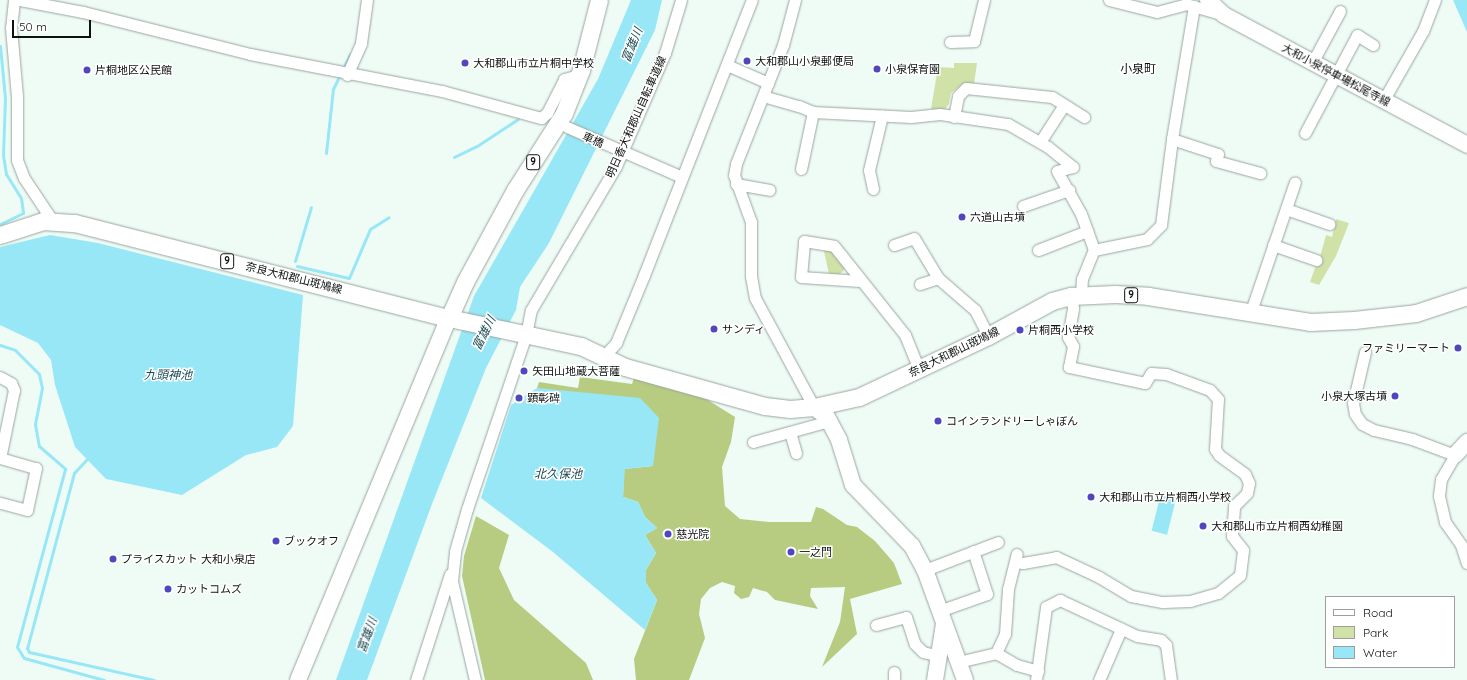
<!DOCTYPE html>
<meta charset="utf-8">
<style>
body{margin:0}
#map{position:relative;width:1467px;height:680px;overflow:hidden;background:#effcf6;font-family:Quicksand,"Noto Sans JP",sans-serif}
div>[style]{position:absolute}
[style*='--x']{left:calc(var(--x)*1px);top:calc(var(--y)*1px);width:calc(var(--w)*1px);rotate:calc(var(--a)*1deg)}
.green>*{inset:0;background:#d0e2a8}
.forest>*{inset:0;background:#b7cc81}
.water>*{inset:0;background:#98e7f7;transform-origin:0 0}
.stream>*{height:3px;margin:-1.5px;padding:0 1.5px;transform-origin:1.5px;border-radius:1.5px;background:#98e7f7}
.roads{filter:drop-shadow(0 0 1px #99a5a0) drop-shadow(0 0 1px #99a5a0)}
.street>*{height:11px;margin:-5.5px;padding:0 5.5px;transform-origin:5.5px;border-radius:5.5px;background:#fff}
.secondary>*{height:16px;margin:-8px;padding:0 8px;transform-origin:8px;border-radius:8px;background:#fff}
.primary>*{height:17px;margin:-8.5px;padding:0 8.5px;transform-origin:8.5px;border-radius:8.5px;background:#fff}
.dots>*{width:11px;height:11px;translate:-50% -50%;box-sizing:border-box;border:2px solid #fff;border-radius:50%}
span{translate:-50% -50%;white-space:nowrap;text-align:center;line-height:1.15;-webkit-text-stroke:3px #fff;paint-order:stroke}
.shield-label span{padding:1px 3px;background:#fff;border:1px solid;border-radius:3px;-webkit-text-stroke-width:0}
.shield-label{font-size:10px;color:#0d1210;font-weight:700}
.poi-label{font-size:11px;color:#0d1210}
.left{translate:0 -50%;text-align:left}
.right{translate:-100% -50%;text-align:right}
.street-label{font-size:11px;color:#0d1210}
.water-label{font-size:12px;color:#1b4a53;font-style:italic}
.neighbourhood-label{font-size:12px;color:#0d1210}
.legend{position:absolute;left:1325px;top:596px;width:130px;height:72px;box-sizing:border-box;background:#fff;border:1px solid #9ea09f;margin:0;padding:5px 7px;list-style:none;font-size:12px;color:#0d1210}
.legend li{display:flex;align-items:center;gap:8px;height:20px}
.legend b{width:20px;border:1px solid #9ea09f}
.scale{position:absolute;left:12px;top:20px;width:79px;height:18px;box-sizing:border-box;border:2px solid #0d1210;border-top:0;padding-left:5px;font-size:12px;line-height:14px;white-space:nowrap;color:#0d1210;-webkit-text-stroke:3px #fff;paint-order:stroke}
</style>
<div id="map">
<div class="green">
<i style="clip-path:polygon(954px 63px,977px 63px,974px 84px,964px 83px,951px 93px,949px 104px,944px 110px,931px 109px,938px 67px,954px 68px)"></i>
<i style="clip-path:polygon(1336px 219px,1349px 223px,1336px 256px,1319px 285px,1310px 282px,1317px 262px,1321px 263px,1323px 258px,1320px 257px,1326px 235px,1332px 237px)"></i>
<i style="clip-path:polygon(823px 247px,834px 252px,845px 269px,840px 274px,829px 274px)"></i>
</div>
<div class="forest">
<i style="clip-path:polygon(580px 377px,632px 384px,634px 378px,703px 397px,735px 417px,731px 442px,722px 467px,725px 506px,740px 519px,769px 522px,811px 522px,816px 507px,823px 509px,847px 525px,857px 527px,875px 541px,894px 563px,902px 584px,850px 599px,857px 634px,822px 667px,840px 622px,845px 587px,811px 588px,810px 596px,818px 609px,775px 600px,767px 592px,753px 588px,749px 597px,741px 599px,734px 593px,735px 586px,722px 582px,710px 588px,701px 599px,699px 614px,705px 638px,689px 680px,636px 680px,634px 659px,657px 600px,646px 583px,646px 570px,656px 553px,645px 535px,657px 528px,645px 517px,638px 502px,623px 497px,624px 469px,653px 466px,537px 388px,539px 382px,578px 388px)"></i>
<i style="clip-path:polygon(476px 516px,509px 535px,499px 568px,514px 600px,586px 663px,593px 680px,485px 680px,462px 576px,464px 556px)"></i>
</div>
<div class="water">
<i style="clip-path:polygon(631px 0,662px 0,655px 30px,549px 243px,520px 287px,516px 310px,486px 368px,432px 504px,367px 680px,336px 680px,474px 296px,598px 79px)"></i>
<i style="clip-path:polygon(1453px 0,1467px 0,1467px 32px)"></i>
<i style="clip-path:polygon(50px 235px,98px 243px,303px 295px,293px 426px,277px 447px,246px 455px,182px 495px,106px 479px,75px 447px,55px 385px,51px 360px,38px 343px,0 325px,0 247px)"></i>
<i style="clip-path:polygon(537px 388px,640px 398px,659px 418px,653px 466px,625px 469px,623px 497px,638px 502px,645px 517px,657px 528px,645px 535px,656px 553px,646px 570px,646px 583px,657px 600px,645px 630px,553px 552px,481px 498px,511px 405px)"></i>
<i style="left:1161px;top:493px;width:16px;height:39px;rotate:14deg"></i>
</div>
<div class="stream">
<i style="--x:0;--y:46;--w:52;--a:84.5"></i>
<i style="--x:5;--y:98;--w:57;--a:92"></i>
<i style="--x:3;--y:155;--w:19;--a:81"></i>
<i style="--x:6;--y:174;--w:28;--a:58"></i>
<i style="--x:21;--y:198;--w:15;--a:82"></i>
<i style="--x:23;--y:213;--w:25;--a:154"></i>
<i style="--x:326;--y:153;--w:64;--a:-83.8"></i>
<i style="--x:333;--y:89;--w:39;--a:-64"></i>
<i style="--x:454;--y:157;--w:25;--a:-26"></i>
<i style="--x:477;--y:146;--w:49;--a:-33.4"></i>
<i style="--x:295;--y:261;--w:56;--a:-73.5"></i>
<i style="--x:297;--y:266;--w:53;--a:13"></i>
<i style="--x:349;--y:278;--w:53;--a:-66.8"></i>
<i style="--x:370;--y:229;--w:22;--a:-32"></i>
<i style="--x:0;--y:345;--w:16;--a:18"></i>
<i style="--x:15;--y:350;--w:34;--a:45"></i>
<i style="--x:39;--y:374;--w:14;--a:78"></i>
<i style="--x:42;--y:388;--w:37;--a:101"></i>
<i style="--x:35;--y:424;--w:22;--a:80"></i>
<i style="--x:39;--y:446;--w:35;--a:41"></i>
<i style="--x:65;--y:469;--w:184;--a:105.1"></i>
<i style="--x:17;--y:647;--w:13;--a:58"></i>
<i style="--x:24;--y:658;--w:83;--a:15.4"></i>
<i style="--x:87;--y:459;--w:19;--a:133"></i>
<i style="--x:74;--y:473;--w:181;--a:105"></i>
<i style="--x:27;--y:648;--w:4;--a:63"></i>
<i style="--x:29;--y:652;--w:128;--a:12.6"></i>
</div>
<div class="roads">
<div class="street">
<i style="--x:14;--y:0;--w:28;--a:96"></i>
<i style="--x:11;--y:28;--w:69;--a:85"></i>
<i style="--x:17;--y:97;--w:63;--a:90"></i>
<i style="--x:17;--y:160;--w:19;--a:69"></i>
<i style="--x:24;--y:178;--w:50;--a:56.3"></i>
<i style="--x:20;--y:0;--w:64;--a:10.8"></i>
<i style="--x:83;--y:12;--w:172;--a:14.1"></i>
<i style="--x:250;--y:54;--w:196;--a:10.9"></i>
<i style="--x:442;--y:91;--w:103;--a:15.3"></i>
<i style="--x:541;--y:118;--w:8;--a:-40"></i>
<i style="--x:547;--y:113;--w:38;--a:-63"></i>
<i style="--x:564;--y:79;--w:16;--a:-15"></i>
<i style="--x:795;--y:0;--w:47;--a:104.9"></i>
<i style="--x:783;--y:45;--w:128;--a:111.6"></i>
<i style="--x:736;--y:164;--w:11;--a:100"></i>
<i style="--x:734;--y:175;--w:50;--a:70.1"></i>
<i style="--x:751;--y:222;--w:54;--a:90"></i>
<i style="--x:751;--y:276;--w:22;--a:80"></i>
<i style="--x:755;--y:298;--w:124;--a:61.6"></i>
<i style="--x:1109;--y:0;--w:49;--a:14"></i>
<i style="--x:1157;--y:12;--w:30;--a:-15"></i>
<i style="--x:1186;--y:4;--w:37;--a:16"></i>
<i style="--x:950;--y:42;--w:24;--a:-2"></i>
<i style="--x:974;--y:41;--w:42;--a:-76.3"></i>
<i style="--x:1312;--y:63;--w:59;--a:-61.7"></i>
<i style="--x:727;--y:65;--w:45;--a:23.7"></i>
<i style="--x:347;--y:75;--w:35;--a:-66"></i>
<i style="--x:361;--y:43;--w:43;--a:-82.1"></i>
<i style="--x:763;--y:96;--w:37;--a:16"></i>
<i style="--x:799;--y:106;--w:15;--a:23"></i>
<i style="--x:813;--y:112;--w:98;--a:2.9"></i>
<i style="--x:911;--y:117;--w:29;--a:-6"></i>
<i style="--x:940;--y:114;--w:69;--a:8.4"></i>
<i style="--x:1008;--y:124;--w:46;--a:29.9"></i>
<i style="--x:1048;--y:147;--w:32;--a:39"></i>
<i style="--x:1073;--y:167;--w:16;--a:166"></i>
<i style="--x:1057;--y:171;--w:49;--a:60.8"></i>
<i style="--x:1081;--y:214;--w:38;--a:70"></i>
<i style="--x:1383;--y:101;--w:81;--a:-60.3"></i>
<i style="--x:1423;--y:31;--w:33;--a:-69"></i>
<i style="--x:954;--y:117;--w:21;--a:-79"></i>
<i style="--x:958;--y:96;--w:11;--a:-45"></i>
<i style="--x:966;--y:88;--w:86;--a:6"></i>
<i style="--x:1052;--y:97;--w:38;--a:32"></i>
<i style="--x:567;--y:127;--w:125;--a:23.5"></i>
<i style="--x:1305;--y:133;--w:111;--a:-62"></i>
<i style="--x:1357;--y:35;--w:19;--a:32"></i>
<i style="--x:1172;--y:139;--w:48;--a:18.1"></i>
<i style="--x:1218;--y:154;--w:7;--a:106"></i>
<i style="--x:1216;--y:161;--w:46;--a:15.3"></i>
<i style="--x:1040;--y:142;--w:44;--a:-57"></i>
<i style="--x:801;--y:169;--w:58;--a:-78.1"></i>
<i style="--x:736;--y:184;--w:34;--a:10"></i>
<i style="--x:873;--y:189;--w:19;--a:-102"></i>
<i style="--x:869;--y:170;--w:56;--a:-76.5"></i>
<i style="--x:1023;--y:206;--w:49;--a:-19.2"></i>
<i style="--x:1286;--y:209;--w:46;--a:19.2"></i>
<i style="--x:894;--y:245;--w:21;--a:-19"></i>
<i style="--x:914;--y:238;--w:47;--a:59"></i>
<i style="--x:938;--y:278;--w:49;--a:40.9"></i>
<i style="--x:975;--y:310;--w:29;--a:63"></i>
<i style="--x:1273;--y:245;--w:46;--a:19.2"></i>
<i style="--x:1038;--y:250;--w:53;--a:-21.2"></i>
<i style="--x:860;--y:281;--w:59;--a:-176.1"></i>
<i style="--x:801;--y:277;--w:36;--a:-85"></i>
<i style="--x:804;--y:241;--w:30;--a:9"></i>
<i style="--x:834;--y:246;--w:114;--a:51.4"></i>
<i style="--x:905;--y:335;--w:37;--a:68"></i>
<i style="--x:920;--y:284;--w:19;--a:-18"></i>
<i style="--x:1081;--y:296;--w:17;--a:-87"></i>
<i style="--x:1082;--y:279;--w:31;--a:-68"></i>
<i style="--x:1094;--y:250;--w:54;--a:-11.7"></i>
<i style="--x:1147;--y:239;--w:20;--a:-45"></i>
<i style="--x:1161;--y:225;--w:87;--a:-82.7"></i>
<i style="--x:1172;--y:139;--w:135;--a:-80.6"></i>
<i style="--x:1250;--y:314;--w:139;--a:-71.2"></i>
<i style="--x:1365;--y:352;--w:52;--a:103.2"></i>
<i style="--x:1353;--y:403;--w:11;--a:80"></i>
<i style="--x:1355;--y:414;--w:12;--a:55"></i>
<i style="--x:1362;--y:424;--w:13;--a:27"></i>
<i style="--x:1374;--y:430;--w:39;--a:13"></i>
<i style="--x:1412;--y:439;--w:46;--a:20.4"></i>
<i style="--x:1455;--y:455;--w:28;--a:120"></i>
<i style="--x:1441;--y:479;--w:17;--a:97"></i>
<i style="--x:1439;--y:496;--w:27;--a:77"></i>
<i style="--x:1445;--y:522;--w:28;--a:55"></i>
<i style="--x:1461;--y:545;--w:19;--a:72"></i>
<i style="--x:604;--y:356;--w:18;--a:-47"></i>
<i style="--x:616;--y:343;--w:74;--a:-67.6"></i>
<i style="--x:644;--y:275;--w:295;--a:-68.6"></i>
<i style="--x:0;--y:377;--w:13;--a:29"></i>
<i style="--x:11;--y:383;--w:8;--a:67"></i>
<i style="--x:14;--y:390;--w:69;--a:101.6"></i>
<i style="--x:790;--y:432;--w:22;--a:74"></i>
<i style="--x:753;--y:442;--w:79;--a:-15.4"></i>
<i style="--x:0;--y:458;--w:37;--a:16"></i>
<i style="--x:36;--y:468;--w:43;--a:102.1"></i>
<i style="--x:27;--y:510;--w:28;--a:-165"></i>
<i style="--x:1015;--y:562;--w:8;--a:7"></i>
<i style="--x:1023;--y:563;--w:34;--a:-10"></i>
<i style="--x:1056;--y:557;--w:47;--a:24.9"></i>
<i style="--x:1099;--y:577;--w:37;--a:31"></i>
<i style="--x:1131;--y:596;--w:33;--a:11"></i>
<i style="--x:1163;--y:602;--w:27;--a:-2"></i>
<i style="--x:1190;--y:601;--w:29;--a:-16"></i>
<i style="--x:1218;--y:593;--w:28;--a:-39"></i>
<i style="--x:1240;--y:575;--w:25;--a:-83"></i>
<i style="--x:1243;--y:550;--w:18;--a:-128"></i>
<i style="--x:1232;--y:536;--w:30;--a:-86"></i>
<i style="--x:1234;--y:506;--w:18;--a:-45"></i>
<i style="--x:1247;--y:493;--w:10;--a:-79"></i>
<i style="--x:1249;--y:483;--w:10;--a:-114"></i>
<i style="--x:1245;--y:474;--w:32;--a:-144"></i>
<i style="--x:1219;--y:455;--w:7;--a:-124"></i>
<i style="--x:1215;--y:449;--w:50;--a:-86.6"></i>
<i style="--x:1218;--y:399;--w:12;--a:-132"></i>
<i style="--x:1210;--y:390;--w:47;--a:-160"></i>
<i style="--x:1166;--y:374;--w:15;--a:-176"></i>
<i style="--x:1151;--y:373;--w:12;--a:121"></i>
<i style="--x:1145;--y:383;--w:78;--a:-168.1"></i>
<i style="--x:1069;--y:367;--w:21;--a:-79"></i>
<i style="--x:1073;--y:346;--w:10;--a:-119"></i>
<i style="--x:1068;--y:337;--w:29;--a:-80"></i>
<i style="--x:1073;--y:308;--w:12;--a:-99"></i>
<i style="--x:925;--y:570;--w:78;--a:-21"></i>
<i style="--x:939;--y:611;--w:51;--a:-19.5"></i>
<i style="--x:987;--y:594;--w:45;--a:-108"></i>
<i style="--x:876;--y:625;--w:31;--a:-15"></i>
<i style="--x:906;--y:617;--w:28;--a:72"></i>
<i style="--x:915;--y:644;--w:11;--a:45"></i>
<i style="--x:923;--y:652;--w:16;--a:14"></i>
<i style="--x:996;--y:653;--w:21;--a:-65"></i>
<i style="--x:1005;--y:634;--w:45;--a:-86.2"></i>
<i style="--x:1008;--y:589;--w:36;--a:-76"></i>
<i style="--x:958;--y:662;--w:39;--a:-13"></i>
<i style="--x:996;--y:653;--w:24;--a:30"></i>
<i style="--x:1017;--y:665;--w:22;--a:16"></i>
<i style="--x:416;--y:680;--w:111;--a:-72.2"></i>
<i style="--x:475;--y:680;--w:102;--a:-103.1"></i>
<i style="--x:452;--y:581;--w:30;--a:-84"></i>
<i style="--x:455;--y:551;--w:44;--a:-74.1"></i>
<i style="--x:467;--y:509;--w:184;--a:-71.3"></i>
<i style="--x:526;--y:335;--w:25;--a:-79"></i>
<i style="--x:531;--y:310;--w:167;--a:-59.4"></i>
<i style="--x:616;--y:166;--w:123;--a:-66.6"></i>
<i style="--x:665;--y:53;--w:55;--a:-73.2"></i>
<i style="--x:894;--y:680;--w:8;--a:-90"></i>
<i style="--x:1036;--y:680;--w:74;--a:-82.2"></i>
<i style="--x:1046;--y:607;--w:16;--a:-27"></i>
<i style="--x:1060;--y:600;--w:85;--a:25.1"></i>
<i style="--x:1137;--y:636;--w:24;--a:9"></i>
<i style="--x:1161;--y:640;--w:7;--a:45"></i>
<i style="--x:1166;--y:645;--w:35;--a:82"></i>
<i style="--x:1099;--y:680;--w:56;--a:-66.7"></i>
</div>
<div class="secondary">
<i style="--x:1208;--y:0;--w:22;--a:43"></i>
<i style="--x:1224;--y:15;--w:276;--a:28.1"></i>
<i style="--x:814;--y:407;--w:16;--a:38"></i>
<i style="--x:827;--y:417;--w:26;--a:62"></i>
<i style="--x:839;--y:440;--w:47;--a:72.7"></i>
<i style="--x:853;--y:485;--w:85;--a:46"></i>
<i style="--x:912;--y:546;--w:27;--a:62"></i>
<i style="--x:925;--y:570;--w:117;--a:70"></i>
<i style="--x:1455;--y:455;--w:18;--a:-47"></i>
<i style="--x:298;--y:680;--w:392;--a:-67.4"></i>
<i style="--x:935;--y:680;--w:57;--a:-80.9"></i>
</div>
<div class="primary">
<i style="--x:0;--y:235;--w:45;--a:-18"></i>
<i style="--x:43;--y:221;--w:32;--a:4"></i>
<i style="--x:75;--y:223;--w:386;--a:14.3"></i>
<i style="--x:449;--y:318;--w:135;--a:12"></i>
<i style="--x:581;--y:346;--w:49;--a:25.5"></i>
<i style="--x:625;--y:367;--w:145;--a:15.6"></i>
<i style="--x:765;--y:406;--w:25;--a:7"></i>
<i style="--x:790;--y:409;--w:24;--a:-5"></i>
<i style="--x:814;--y:407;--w:46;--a:-12.5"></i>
<i style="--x:859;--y:397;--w:143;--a:-25.3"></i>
<i style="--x:988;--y:336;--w:73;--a:-28.7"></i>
<i style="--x:1052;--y:301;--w:20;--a:-15"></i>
<i style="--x:1071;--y:296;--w:44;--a:-2.6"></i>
<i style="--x:1115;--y:294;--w:33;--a:3"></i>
<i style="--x:1148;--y:296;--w:164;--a:9.1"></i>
<i style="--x:1310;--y:322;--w:44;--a:-2.6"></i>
<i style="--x:1354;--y:320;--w:62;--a:-6.4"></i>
<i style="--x:1416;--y:313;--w:54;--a:-18.4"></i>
<i style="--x:449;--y:318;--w:39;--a:-66"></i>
<i style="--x:465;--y:282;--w:105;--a:-61.5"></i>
<i style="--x:515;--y:190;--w:91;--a:-57.5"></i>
<i style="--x:564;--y:113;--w:46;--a:-68.4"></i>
<i style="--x:581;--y:70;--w:72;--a:-75.6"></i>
</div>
</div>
<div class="dots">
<i style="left:747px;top:61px;background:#5046be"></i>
<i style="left:465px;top:63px;background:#5046be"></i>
<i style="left:877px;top:69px;background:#5046be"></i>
<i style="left:87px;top:70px;background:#5046be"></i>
<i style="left:962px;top:217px;background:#5046be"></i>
<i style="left:714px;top:329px;background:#5046be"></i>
<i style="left:1020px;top:330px;background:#5046be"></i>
<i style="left:1458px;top:348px;background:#5046be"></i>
<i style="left:524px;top:371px;background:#5046be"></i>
<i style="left:1395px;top:396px;background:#5046be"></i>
<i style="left:519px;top:398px;background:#5046be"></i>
<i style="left:938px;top:421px;background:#5046be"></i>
<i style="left:1091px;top:497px;background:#5046be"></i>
<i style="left:1203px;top:526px;background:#5046be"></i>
<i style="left:668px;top:534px;background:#5046be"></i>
<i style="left:276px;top:541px;background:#5046be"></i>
<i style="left:791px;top:552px;background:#5046be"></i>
<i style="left:113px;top:559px;background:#5046be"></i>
<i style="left:168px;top:589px;background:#5046be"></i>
</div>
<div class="shield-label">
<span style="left:533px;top:162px">9</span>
<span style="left:227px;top:261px">9</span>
<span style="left:1131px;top:295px">9</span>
</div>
<div class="poi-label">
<span class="left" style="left:755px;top:61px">大和郡山小泉郵便局</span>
<span class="left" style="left:473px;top:63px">大和郡山市立片桐中学校</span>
<span class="left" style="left:885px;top:69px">小泉保育園</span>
<span class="left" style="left:95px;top:70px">片桐地区公民館</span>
<span class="left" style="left:970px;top:217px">六道山古墳</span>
<span class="left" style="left:722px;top:329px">サンディ</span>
<span class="left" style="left:1028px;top:330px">片桐西小学校</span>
<span class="right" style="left:1450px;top:348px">ファミリーマート</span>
<span class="left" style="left:532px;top:371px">矢田山地蔵大菩薩</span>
<span class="right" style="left:1387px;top:396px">小泉大塚古墳</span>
<span class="left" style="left:527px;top:398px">顕彰碑</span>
<span class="left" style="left:946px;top:421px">コインランドリーしゃぼん</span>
<span class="left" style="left:1099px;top:497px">大和郡山市立片桐西小学校</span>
<span class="left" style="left:1211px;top:526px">大和郡山市立片桐西幼稚園</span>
<span class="left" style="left:676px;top:534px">慈光院</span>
<span class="left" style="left:284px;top:541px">ブックオフ</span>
<span class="left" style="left:799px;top:552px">一之門</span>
<span class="left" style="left:121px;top:559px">プライスカット 大和小泉店</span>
<span class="left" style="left:176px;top:589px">カットコムズ</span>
</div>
<div class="street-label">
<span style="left:1336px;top:75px;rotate:28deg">大和小泉停車場松尾寺線</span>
<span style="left:636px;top:117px;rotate:-66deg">明日香大和郡山自転車道線</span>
<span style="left:593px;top:140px;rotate:25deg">車橋</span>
<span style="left:294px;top:278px;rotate:14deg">奈良大和郡山斑鳩線</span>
<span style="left:954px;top:352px;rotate:-26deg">奈良大和郡山斑鳩線</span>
</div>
<div class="water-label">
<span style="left:632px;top:45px;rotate:-68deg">富雄川</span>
<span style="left:484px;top:333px;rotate:-63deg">富雄川</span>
<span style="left:168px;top:375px">九頭神池</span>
<span style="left:558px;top:474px">北久保池</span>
<span style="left:367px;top:635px;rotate:-70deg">富雄川</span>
</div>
<div class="neighbourhood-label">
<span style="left:1138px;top:69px">小泉町</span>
</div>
<ul class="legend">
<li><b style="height:5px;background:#fff"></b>Road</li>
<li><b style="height:11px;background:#d0e2a8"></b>Park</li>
<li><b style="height:11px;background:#98e7f7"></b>Water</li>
</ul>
<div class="scale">50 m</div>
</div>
